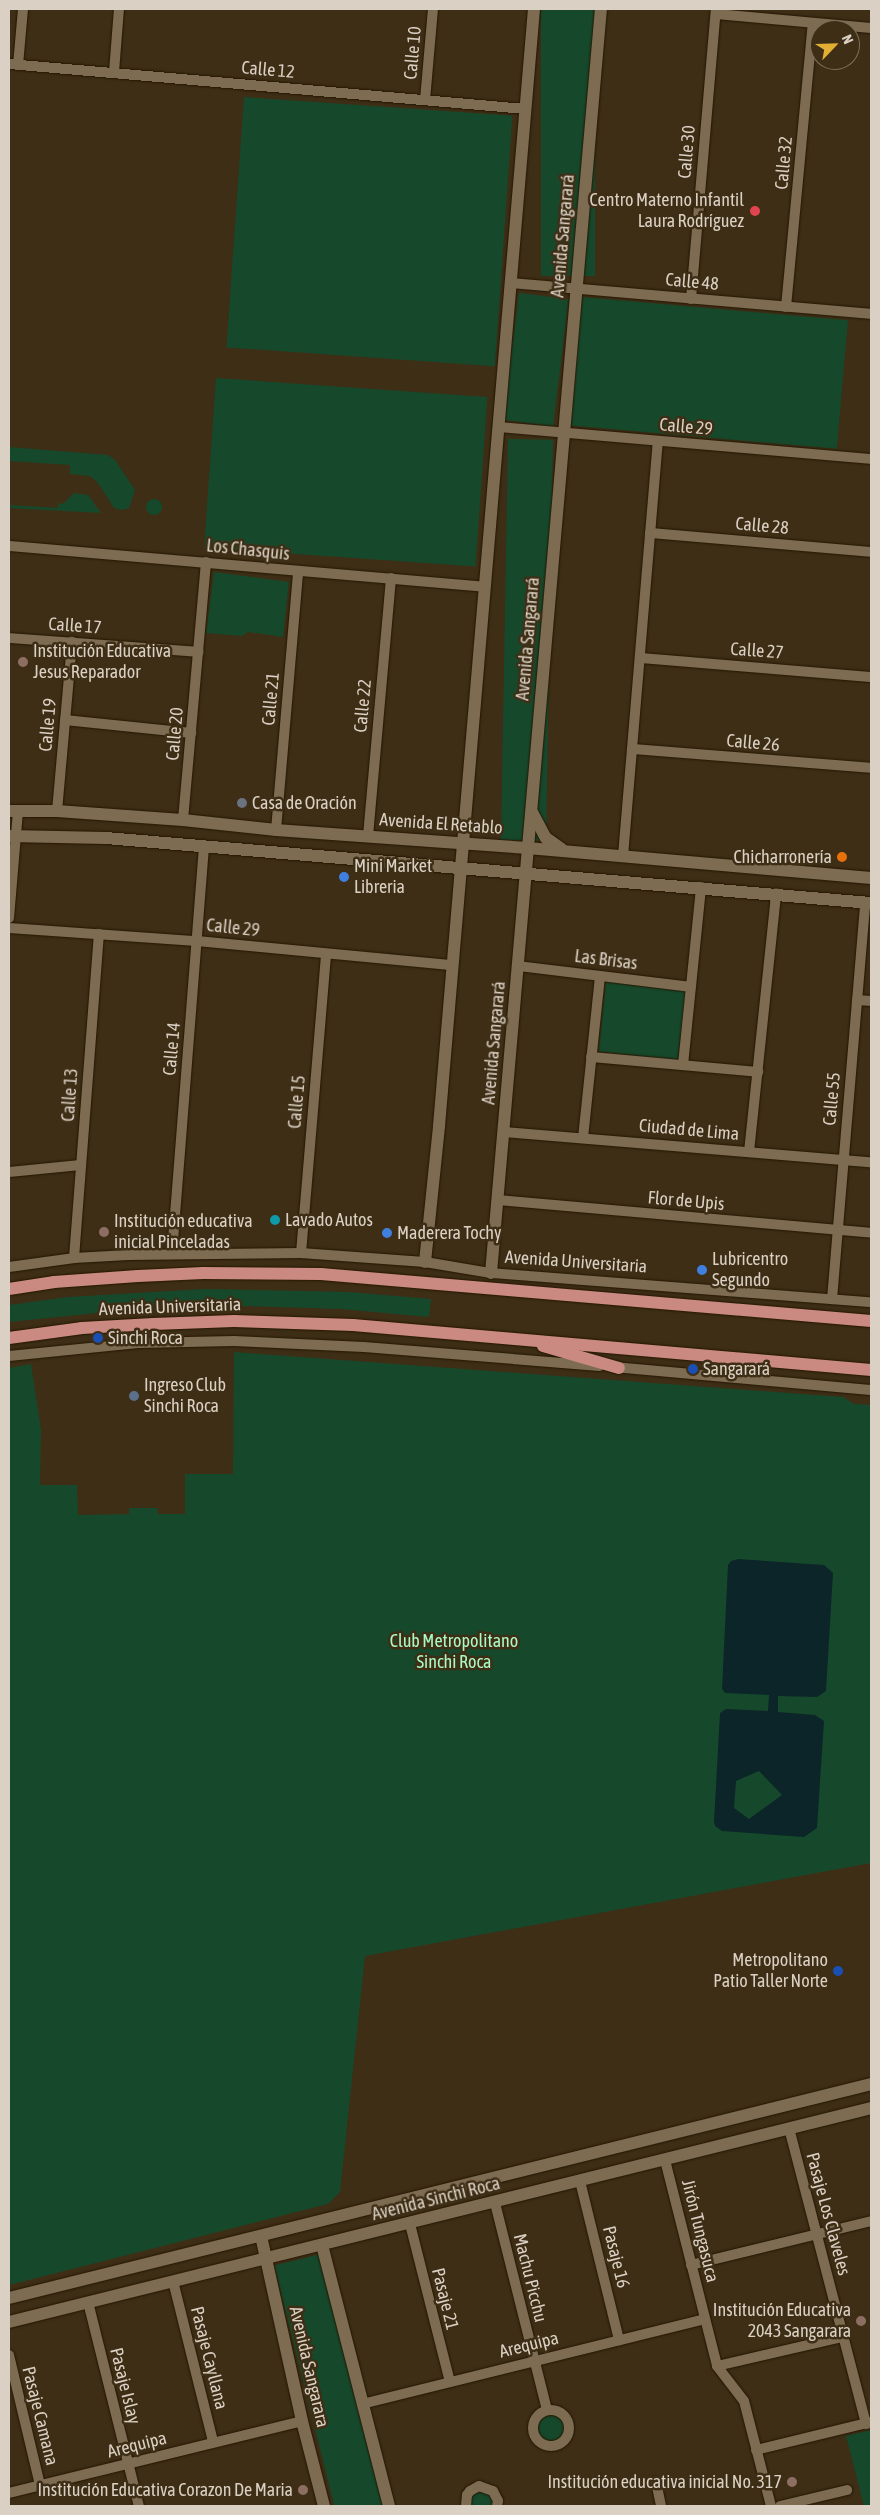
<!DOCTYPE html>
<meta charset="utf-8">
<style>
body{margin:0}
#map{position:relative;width:880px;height:2515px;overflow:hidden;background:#3e2e16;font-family:"Asap Condensed",sans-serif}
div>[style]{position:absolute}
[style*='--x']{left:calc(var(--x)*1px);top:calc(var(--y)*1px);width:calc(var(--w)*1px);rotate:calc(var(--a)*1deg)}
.green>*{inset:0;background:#16492b;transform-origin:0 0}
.round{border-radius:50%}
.water>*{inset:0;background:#0c2529}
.roads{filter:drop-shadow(0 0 1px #241601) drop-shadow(0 0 1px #241601)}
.street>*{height:10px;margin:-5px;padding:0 5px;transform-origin:5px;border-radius:5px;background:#7d6c52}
.street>.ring{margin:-5px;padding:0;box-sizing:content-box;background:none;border:10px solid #7d6c52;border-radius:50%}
.secondary>*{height:12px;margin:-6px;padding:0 6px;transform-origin:6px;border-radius:6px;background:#7d6c52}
.primary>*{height:12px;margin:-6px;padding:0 6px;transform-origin:6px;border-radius:6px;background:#ca8a81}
.dots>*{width:14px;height:14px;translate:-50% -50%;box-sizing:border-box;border:2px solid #3e2e16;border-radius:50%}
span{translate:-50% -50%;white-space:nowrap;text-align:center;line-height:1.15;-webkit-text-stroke:5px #3e2e16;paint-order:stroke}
.street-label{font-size:18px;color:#dad0c3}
.poi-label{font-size:18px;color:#dad0c3}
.right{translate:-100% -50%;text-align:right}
.left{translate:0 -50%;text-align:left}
.park-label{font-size:18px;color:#a9fac4}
.frame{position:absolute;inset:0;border:10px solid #dad0c3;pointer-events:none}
.north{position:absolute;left:810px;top:20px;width:50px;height:50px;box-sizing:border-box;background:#3e2e16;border:1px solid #7c6f5b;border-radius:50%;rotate:66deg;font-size:14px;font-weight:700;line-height:20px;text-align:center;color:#dad0c3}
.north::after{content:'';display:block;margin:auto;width:18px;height:22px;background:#e2af34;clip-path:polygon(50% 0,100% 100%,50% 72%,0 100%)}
</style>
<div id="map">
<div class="green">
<i style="left:541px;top:9px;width:54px;height:267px"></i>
<i style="left:244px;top:97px;width:269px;height:251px;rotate:4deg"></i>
<i style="left:519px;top:293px;width:50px;height:128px;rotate:7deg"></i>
<i style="left:582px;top:297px;width:267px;height:129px;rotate:5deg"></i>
<i style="left:216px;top:378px;width:272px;height:170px;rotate:4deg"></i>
<i style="left:508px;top:439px;width:45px;height:401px;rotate:1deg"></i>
<i style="clip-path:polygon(9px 447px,108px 455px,115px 460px,135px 490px,129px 508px,122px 510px,114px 508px,98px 483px,90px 476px,70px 474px,70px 465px,9px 461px)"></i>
<i style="clip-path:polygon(74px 493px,88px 495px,101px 513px,9px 508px,9px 505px,58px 508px,58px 503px,63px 504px)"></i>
<i class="round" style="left:146px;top:499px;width:16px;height:16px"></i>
<i style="clip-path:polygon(214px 572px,289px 582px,283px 637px,248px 632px,242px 636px,206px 633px)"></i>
<i style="left:606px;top:982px;width:80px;height:70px;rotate:6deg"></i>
<i style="clip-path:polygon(205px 1289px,349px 1292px,431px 1299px,429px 1317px,341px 1309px,248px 1306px,97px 1313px,9px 1322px,9px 1305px,68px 1297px)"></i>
<i style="clip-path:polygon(234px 1352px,843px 1397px,854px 1404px,871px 1405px,871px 1863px,365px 1956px,340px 2192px,328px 2204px,9px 2285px,9px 1368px,31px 1364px,41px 1430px,40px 1485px,77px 1485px,78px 1515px,129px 1514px,129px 1508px,157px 1508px,158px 1514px,185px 1514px,185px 1474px,233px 1474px)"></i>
<i style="left:321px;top:2254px;width:260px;height:48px;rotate:76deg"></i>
<i class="round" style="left:537px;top:2413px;width:30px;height:30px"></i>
<i style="clip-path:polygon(871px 2430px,871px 2506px,864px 2506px,846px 2436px)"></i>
<i style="clip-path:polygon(476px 2491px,488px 2492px,492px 2499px,492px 2506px,470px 2506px,471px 2496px)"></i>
</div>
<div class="water">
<i style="clip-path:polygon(evenodd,738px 1559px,824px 1565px,833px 1573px,826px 1691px,817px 1697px,778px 1696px,778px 1712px,815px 1715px,824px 1721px,817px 1828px,804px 1837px,722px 1831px,715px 1826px,714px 1821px,720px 1713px,726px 1709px,768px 1711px,769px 1695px,725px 1693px,722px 1689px,728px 1565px,731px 1561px,738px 1559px,759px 1771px,782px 1795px,749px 1819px,734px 1808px,736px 1781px,759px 1771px)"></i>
</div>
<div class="roads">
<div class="street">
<i style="--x:716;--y:14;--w:156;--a:5.2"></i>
<i style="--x:9;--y:64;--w:518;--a:4.98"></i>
<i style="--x:18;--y:65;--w:56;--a:-84.9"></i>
<i style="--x:114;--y:72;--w:63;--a:-85.5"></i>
<i style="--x:425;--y:100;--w:91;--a:-85"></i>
<i style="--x:510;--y:283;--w:362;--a:4.9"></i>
<i style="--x:691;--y:299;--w:291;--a:-85.1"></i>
<i style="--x:786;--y:307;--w:285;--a:-84.6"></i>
<i style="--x:498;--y:427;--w:374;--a:4.9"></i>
<i style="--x:650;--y:533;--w:222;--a:4.9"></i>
<i style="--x:9;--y:546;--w:478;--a:4.9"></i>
<i style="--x:9;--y:638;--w:190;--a:4.2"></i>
<i style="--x:640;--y:658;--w:232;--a:4.7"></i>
<i style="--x:65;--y:720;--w:127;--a:5.9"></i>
<i style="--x:632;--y:749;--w:240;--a:4.5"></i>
<i style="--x:57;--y:811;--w:170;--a:-84.9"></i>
<i style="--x:183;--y:820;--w:259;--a:-84.9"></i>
<i style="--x:276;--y:830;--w:260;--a:-85.1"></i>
<i style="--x:368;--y:836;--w:259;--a:-84.9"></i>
<i style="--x:623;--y:856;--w:416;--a:-85.2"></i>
<i style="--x:9;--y:918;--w:107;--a:-85.2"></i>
<i style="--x:9;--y:928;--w:188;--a:4"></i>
<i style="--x:197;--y:941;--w:257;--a:5.4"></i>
<i style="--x:518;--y:966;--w:174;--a:6.9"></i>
<i style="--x:857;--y:1000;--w:14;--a:4"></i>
<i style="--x:591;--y:1057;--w:168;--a:5.1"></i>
<i style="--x:683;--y:1065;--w:179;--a:-84.2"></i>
<i style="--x:503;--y:1132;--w:369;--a:4.7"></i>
<i style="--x:583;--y:1138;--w:163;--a:-84"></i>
<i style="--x:749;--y:1152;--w:260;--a:-84"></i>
<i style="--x:9;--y:1172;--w:72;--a:-5.6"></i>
<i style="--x:497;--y:1200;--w:375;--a:5"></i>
<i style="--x:172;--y:1253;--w:408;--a:-85.5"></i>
<i style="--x:301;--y:1253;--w:300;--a:-85.2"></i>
<i style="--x:74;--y:1258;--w:325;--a:-85.6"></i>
<i style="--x:9;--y:1267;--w:66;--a:-7.9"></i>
<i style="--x:74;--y:1258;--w:54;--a:-3.2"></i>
<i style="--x:128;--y:1255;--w:173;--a:-0.7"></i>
<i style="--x:301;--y:1253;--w:124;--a:4.2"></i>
<i style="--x:425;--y:1262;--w:67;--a:9.5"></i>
<i style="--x:491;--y:1273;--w:381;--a:4.4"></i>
<i style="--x:832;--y:1299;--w:398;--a:-85.2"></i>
<i style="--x:9;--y:1356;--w:132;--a:-5.7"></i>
<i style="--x:140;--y:1343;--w:94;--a:-1.2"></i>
<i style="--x:234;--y:1341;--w:130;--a:2.6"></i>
<i style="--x:364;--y:1347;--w:236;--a:4.6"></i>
<i style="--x:613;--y:1367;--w:259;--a:5.1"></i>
<i style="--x:789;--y:2128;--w:306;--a:75.4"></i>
<i style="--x:665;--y:2160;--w:212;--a:75.8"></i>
<i style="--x:717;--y:2366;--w:44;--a:52.4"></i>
<i style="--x:744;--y:2401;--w:108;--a:75.6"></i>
<i style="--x:580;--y:2181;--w:164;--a:76.2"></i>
<i style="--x:495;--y:2203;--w:213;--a:75.9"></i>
<i style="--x:410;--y:2224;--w:163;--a:75.8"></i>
<i style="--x:691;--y:2265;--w:185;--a:-13.7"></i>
<i style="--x:173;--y:2281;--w:166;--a:76"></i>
<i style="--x:88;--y:2302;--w:210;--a:76"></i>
<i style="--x:9;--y:2355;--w:134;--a:76.6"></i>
<i style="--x:717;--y:2366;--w:129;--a:-13"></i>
<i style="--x:362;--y:2404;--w:353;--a:-13.9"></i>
<i class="ring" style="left:533px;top:2410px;width:26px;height:26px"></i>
<i style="--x:756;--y:2450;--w:118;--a:-13.7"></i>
<i style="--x:656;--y:2482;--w:25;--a:78"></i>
<i style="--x:9;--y:2493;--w:302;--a:-13.8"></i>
<i style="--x:466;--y:2506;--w:11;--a:-85"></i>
<i style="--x:467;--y:2495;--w:5;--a:-53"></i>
<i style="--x:470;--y:2491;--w:10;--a:-29"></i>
<i style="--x:479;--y:2486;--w:15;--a:20"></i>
<i style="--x:493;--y:2491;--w:11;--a:63"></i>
<i style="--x:498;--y:2501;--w:5;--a:101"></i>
<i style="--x:780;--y:2506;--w:69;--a:-13.4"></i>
</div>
<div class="secondary">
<i style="--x:9;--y:811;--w:48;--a:0"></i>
<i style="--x:57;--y:811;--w:126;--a:4.1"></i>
<i style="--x:183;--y:820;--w:94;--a:6.1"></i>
<i style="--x:276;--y:830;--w:253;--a:4.1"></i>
<i style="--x:528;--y:848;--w:344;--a:5"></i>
<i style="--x:532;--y:812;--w:30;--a:62"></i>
<i style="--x:546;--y:838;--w:19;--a:35"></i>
<i style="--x:9;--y:836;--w:97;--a:1.2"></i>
<i style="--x:106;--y:838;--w:768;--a:4.86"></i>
<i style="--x:425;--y:1262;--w:137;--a:-84.1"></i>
<i style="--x:439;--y:1126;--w:1121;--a:-85.14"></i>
<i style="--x:491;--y:1273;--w:1269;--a:-85.03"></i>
<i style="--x:261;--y:2236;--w:189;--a:77.5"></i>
<i style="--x:302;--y:2421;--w:88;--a:75.5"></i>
<i style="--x:322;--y:2245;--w:269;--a:75.6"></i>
<i style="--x:9;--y:2298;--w:888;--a:-13.94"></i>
<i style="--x:9;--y:2322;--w:888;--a:-13.94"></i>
</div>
<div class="primary">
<i style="--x:9;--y:1289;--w:46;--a:-8.8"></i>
<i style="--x:54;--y:1282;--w:84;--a:-4.1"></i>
<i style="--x:138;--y:1276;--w:65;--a:-2.6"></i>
<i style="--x:203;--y:1273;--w:118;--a:0.5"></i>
<i style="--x:321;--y:1274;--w:552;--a:4.88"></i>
<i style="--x:9;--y:1338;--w:74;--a:-7.8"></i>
<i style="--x:82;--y:1328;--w:71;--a:-3.2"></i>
<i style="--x:153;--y:1324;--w:81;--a:-2.1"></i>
<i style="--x:234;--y:1321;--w:119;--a:1.9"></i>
<i style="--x:353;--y:1325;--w:520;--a:4.96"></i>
<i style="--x:543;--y:1346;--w:79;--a:16.1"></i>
</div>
</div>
<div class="dots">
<i style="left:755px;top:211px;background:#e0444e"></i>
<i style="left:23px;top:662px;background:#8d6e63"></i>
<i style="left:242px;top:803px;background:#6b7280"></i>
<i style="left:842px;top:857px;background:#e8710a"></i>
<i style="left:344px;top:877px;background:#3f7fe0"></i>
<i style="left:275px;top:1220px;background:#0f9aa8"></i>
<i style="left:104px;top:1232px;background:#8d6e63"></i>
<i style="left:387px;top:1233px;background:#3f7fe0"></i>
<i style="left:702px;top:1270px;background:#3f7fe0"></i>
<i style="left:98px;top:1338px;background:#1a4fb4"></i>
<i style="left:693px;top:1369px;background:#1a4fb4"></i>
<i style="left:134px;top:1396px;background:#5c6f8a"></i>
<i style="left:838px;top:1971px;background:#1a4fb4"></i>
<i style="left:861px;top:2321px;background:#8d6e63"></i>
<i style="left:792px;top:2482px;background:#8d6e63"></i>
<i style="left:303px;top:2490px;background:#8d6e63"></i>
</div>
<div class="street-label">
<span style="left:413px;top:53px;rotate:-85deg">Calle 10</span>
<span style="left:268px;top:70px;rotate:5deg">Calle 12</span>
<span style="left:687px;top:152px;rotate:-85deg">Calle 30</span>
<span style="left:784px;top:163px;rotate:-85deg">Calle 32</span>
<span style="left:563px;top:236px;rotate:-85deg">Avenida Sangarará</span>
<span style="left:692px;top:282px;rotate:5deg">Calle 48</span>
<span style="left:686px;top:427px;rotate:5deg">Calle 29</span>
<span style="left:762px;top:526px;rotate:5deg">Calle 28</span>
<span style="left:248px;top:550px;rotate:6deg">Los Chasquis</span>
<span style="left:75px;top:626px;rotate:4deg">Calle 17</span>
<span style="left:528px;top:639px;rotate:-85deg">Avenida Sangarará</span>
<span style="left:757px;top:651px;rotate:4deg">Calle 27</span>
<span style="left:271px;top:699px;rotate:-85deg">Calle 21</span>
<span style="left:363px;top:706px;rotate:-85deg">Calle 22</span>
<span style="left:48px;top:725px;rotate:-85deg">Calle 19</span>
<span style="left:175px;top:734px;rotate:-85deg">Calle 20</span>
<span style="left:753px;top:743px;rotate:5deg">Calle 26</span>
<span style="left:441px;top:824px;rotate:4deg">Avenida El Retablo</span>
<span style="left:233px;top:928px;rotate:6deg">Calle 29</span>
<span style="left:606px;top:960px;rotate:7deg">Las Brisas</span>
<span style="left:494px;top:1043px;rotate:-85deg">Avenida Sangarará</span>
<span style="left:172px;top:1049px;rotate:-85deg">Calle 14</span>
<span style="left:70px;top:1095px;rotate:-86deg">Calle 13</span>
<span style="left:832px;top:1099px;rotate:-85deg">Calle 55</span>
<span style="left:297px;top:1102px;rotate:-85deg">Calle 15</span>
<span style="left:689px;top:1130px;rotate:5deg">Ciudad de Lima</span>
<span style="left:686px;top:1201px;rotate:5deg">Flor de Upis</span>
<span style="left:576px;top:1262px;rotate:4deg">Avenida Universitaria</span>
<span style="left:170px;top:1307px;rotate:-2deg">Avenida Universitaria</span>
<span style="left:436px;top:2199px;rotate:-14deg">Avenida Sinchi Roca</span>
<span style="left:828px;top:2214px;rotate:75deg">Pasaje Los Claveles</span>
<span style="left:700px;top:2231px;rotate:76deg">Jirón Tungasuca</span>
<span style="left:616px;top:2257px;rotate:76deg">Pasaje 16</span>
<span style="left:530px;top:2278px;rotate:76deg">Machu Picchu</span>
<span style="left:445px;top:2299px;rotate:76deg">Pasaje 21</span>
<span style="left:529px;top:2345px;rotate:-14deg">Arequipa</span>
<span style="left:209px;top:2358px;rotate:76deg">Pasaje Cayllana</span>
<span style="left:309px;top:2367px;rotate:77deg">Avenida Sangarara</span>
<span style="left:125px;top:2386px;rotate:76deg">Pasaje Islay</span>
<span style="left:40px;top:2416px;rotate:76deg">Pasaje Camana</span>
<span style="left:137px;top:2445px;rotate:-14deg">Arequipa</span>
</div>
<div class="poi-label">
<span class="right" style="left:744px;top:211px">Centro Materno Infantil<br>Laura Rodríguez</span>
<span class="left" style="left:33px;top:662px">Institución Educativa<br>Jesus Reparador</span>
<span class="left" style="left:252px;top:803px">Casa de Oración</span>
<span class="right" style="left:832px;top:857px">Chicharronería</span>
<span class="left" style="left:354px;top:877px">Mini Market<br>Libreria</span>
<span class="left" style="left:285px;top:1220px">Lavado Autos</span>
<span class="left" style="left:114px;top:1232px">Institución educativa<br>inicial Pinceladas</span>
<span class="left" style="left:397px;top:1233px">Maderera Tochy</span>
<span class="left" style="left:712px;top:1270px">Lubricentro<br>Segundo</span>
<span class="left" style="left:108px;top:1338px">Sinchi Roca</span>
<span class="left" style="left:703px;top:1369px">Sangarará</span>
<span class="left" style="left:144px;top:1396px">Ingreso Club<br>Sinchi Roca</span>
<span class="right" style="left:828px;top:1971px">Metropolitano<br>Patio Taller Norte</span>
<span class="right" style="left:851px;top:2321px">Institución Educativa<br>2043 Sangarara</span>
<span class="right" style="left:782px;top:2482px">Institución educativa inicial No. 317</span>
<span class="right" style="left:293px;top:2490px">Institución Educativa Corazon De Maria</span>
</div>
<div class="park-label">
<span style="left:454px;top:1652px">Club Metropolitano<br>Sinchi Roca</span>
</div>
<div class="frame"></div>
<div class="north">N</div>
</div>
